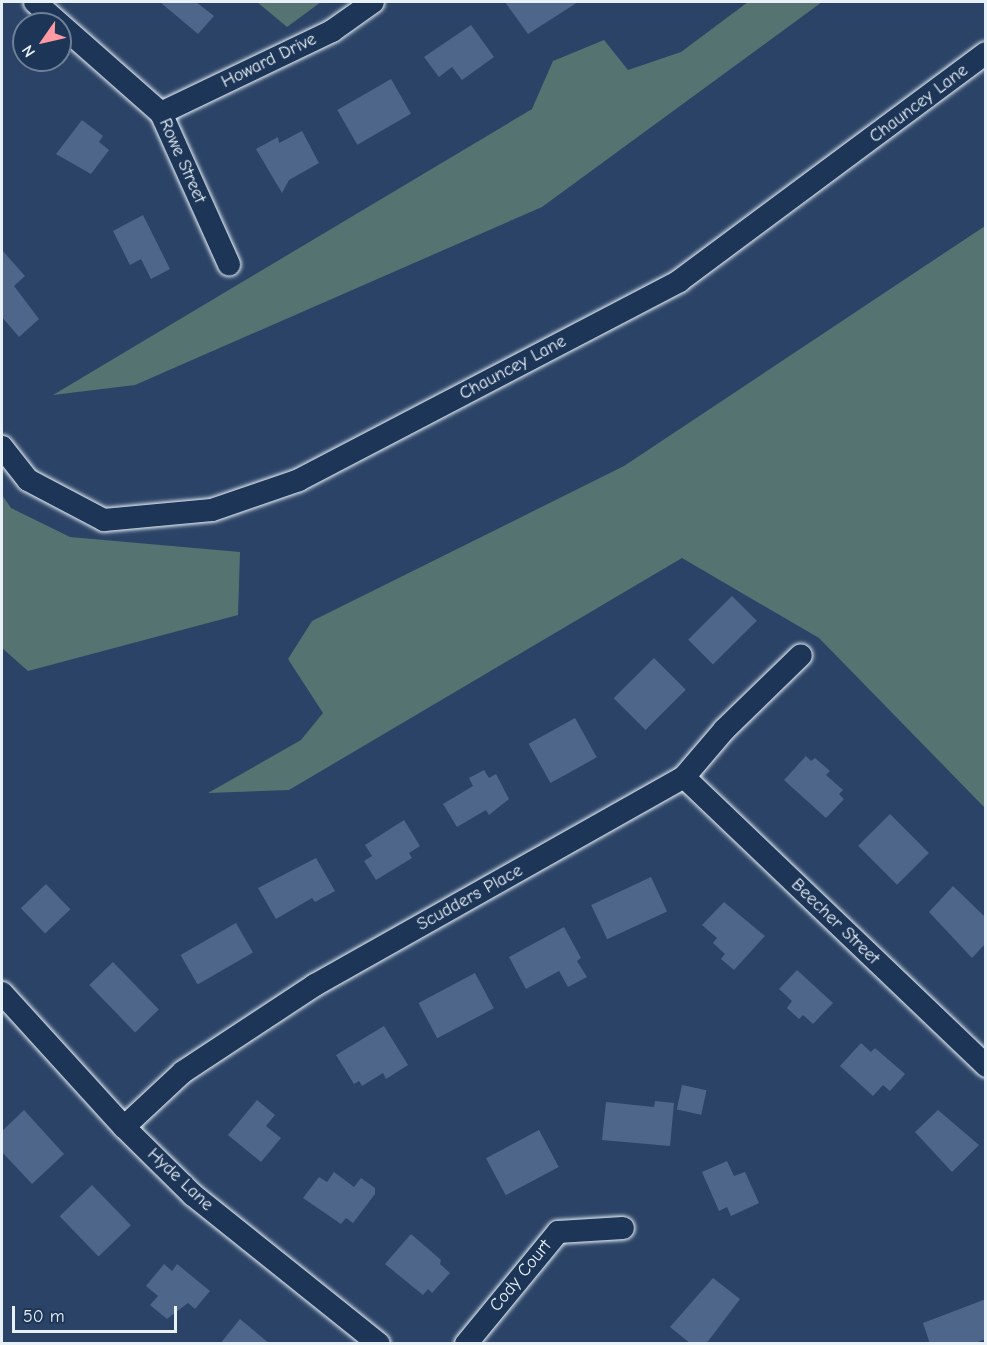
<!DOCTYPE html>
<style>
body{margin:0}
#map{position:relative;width:987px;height:1345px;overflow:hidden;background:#2b4366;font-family:"Comic Neue",sans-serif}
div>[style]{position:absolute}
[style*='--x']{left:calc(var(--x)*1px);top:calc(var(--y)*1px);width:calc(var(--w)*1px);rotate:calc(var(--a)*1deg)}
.green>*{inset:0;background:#557371}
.building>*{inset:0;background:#4f668b;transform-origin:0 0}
.roads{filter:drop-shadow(0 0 2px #e8f1f8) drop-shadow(0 0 2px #e8f1f8)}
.minor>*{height:22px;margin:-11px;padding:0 11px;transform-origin:11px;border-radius:11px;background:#1d3557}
span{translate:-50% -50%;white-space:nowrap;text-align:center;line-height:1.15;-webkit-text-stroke:4.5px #1d3557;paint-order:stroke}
.street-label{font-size:18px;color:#e8f1f8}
.frame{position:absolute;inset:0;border:3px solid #e8f1f8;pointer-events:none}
.north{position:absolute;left:12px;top:12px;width:60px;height:60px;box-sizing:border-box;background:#1d3557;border:2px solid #6e8097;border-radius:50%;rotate:236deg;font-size:16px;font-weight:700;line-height:24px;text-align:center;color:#e8f1f8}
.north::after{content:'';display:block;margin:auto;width:21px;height:27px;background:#ff9aa2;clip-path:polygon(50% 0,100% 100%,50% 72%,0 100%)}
.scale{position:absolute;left:12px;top:1306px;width:165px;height:27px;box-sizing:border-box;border:3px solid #e8f1f8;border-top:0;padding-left:8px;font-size:18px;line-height:21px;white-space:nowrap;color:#e8f1f8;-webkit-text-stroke:4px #1d3557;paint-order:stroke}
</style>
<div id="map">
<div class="green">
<i style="clip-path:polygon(257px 2px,321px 2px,287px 27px)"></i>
<i style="clip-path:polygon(748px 2px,822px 2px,542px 207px,135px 385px,53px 395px,532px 109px,553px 61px,604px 40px,628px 70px,681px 52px)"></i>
<i style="clip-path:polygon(985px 226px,985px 808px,819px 638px,682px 558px,289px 790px,208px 793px,301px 740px,323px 713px,288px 659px,312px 621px,624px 466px)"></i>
<i style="clip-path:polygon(2px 495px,11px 508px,70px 537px,240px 552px,238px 615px,28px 671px,2px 648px)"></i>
</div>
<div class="building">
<i style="clip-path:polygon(160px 2px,196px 2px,214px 16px,198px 34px)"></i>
<i style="clip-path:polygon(505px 2px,578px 2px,528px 34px)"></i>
<i style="clip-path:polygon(471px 25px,494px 57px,462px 80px,452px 67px,439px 77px,424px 57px)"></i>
<i style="left:391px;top:79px;width:40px;height:62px;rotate:60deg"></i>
<i style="clip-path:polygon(82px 120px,103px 136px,99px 142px,109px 150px,91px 174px,56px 154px)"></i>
<i style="clip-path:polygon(302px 131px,319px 163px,289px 180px,282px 193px,256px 149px,278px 137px,279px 143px)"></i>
<i style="clip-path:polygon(143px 215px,170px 269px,151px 279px,141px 259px,130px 265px,113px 231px)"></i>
<i style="clip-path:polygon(2px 250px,25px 276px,14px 286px,39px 319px,19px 337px,2px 317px)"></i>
<i style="left:732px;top:596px;width:35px;height:62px;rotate:45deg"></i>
<i style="left:654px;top:658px;width:45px;height:57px;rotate:45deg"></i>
<i style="left:575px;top:718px;width:45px;height:53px;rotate:61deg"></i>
<i style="clip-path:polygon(806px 756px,811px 761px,815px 758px,830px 771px,826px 775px,843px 790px,839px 794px,844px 799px,826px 818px,784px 780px)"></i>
<i style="clip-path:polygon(484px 770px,489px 778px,496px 774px,509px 799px,489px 815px,486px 810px,457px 827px,443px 804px,473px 786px,469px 778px)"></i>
<i style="left:890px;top:814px;width:55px;height:45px;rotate:45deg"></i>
<i style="clip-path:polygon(404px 820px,420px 846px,409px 853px,412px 858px,376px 880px,364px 861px,372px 856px,365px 845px)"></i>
<i style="clip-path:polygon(316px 858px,335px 891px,315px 902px,312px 898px,276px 919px,258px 888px)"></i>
<i style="left:651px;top:877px;width:38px;height:66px;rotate:65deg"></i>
<i style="left:46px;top:884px;width:35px;height:35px;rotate:46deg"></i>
<i style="clip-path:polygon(953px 886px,986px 918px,986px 943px,972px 958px,929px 912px)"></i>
<i style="clip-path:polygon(724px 902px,765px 936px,734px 970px,721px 959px,725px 954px,713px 943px,717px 938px,702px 925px)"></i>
<i style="left:236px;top:923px;width:34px;height:64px;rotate:60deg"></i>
<i style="clip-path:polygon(564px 927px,581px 958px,577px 961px,587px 977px,568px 987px,559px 971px,526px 989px,509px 957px)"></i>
<i style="left:113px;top:962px;width:66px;height:33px;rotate:46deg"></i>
<i style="clip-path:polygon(797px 970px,833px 1003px,813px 1024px,803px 1015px,799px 1019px,787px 1008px,792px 1001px,779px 989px)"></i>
<i style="left:475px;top:973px;width:40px;height:64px;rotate:62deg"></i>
<i style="clip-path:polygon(384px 1026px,408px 1065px,386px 1079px,383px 1073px,362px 1086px,359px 1081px,354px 1084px,336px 1055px)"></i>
<i style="clip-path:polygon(861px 1043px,871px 1052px,875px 1048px,905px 1074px,890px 1091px,883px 1085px,873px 1096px,840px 1066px)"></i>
<i style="left:682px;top:1085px;width:25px;height:25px;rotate:12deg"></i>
<i style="clip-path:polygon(257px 1100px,275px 1115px,266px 1126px,281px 1138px,261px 1162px,228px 1135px)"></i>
<i style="clip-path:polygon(655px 1101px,674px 1103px,670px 1146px,602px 1140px,606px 1102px,654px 1107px)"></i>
<i style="clip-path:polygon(24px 1110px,64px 1154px,32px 1184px,2px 1152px,2px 1131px)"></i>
<i style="clip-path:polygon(938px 1110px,979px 1145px,952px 1172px,915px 1132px)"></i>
<i style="left:539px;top:1130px;width:42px;height:60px;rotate:62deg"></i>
<i style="clip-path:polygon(727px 1161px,734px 1176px,745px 1172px,759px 1203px,731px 1216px,727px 1207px,719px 1211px,702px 1172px)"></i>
<i style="clip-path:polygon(334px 1172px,354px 1187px,361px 1178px,375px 1188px,375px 1194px,353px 1223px,346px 1218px,341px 1224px,303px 1198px,319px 1177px,327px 1182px)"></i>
<i style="left:92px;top:1185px;width:56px;height:45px;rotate:46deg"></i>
<i style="clip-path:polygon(411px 1234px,441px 1260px,440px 1264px,450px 1273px,432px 1293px,428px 1289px,423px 1295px,385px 1264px)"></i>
<i style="clip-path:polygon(164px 1264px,172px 1271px,177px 1264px,210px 1291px,195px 1309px,188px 1303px,167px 1319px,150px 1305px,158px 1296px,146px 1286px)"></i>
<i style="clip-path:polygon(713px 1278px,740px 1299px,706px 1344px,691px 1344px,670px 1327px)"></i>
<i style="clip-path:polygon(986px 1299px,986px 1339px,973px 1344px,930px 1344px,923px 1323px)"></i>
<i style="clip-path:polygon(240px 1319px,270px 1344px,220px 1344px)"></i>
</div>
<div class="roads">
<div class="minor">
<i style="--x:35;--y:2;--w:168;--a:41.4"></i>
<i style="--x:161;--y:113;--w:166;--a:65.8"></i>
<i style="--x:161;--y:113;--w:190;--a:-25.6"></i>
<i style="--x:332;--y:31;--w:50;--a:-35.3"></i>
<i style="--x:2;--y:447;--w:42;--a:51.8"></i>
<i style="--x:28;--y:480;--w:86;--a:27.8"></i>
<i style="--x:104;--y:520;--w:108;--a:-5.3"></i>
<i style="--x:212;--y:510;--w:92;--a:-19"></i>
<i style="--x:299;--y:480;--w:429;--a:-27.6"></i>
<i style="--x:679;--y:281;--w:382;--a:-36.6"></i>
<i style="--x:684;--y:777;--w:418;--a:43.7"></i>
<i style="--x:2;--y:993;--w:181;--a:47.7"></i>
<i style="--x:124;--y:1127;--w:97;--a:44.6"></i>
<i style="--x:193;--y:1195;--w:238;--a:38.7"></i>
<i style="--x:124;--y:1127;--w:81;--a:-43"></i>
<i style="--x:183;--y:1072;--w:158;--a:-33.4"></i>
<i style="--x:315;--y:985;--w:424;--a:-29.4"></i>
<i style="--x:684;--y:777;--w:62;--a:-49.6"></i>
<i style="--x:724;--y:730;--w:107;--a:-44.2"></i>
<i style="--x:466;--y:1344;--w:145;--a:-50.6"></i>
<i style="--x:558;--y:1232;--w:65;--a:-3.5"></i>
</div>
</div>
<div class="street-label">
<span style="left:269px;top:61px;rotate:-26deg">Howard Drive</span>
<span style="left:919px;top:104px;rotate:-37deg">Chauncey Lane</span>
<span style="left:182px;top:161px;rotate:66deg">Rowe Street</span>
<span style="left:513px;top:368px;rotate:-28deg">Chauncey Lane</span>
<span style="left:470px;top:898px;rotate:-29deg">Scudders Place</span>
<span style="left:835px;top:922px;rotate:44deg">Beecher Street</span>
<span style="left:180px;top:1180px;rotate:43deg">Hyde Lane</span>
<span style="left:521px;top:1276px;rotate:-51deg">Cody Court</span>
</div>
<div class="frame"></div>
<div class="north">N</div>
<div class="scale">50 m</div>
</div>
